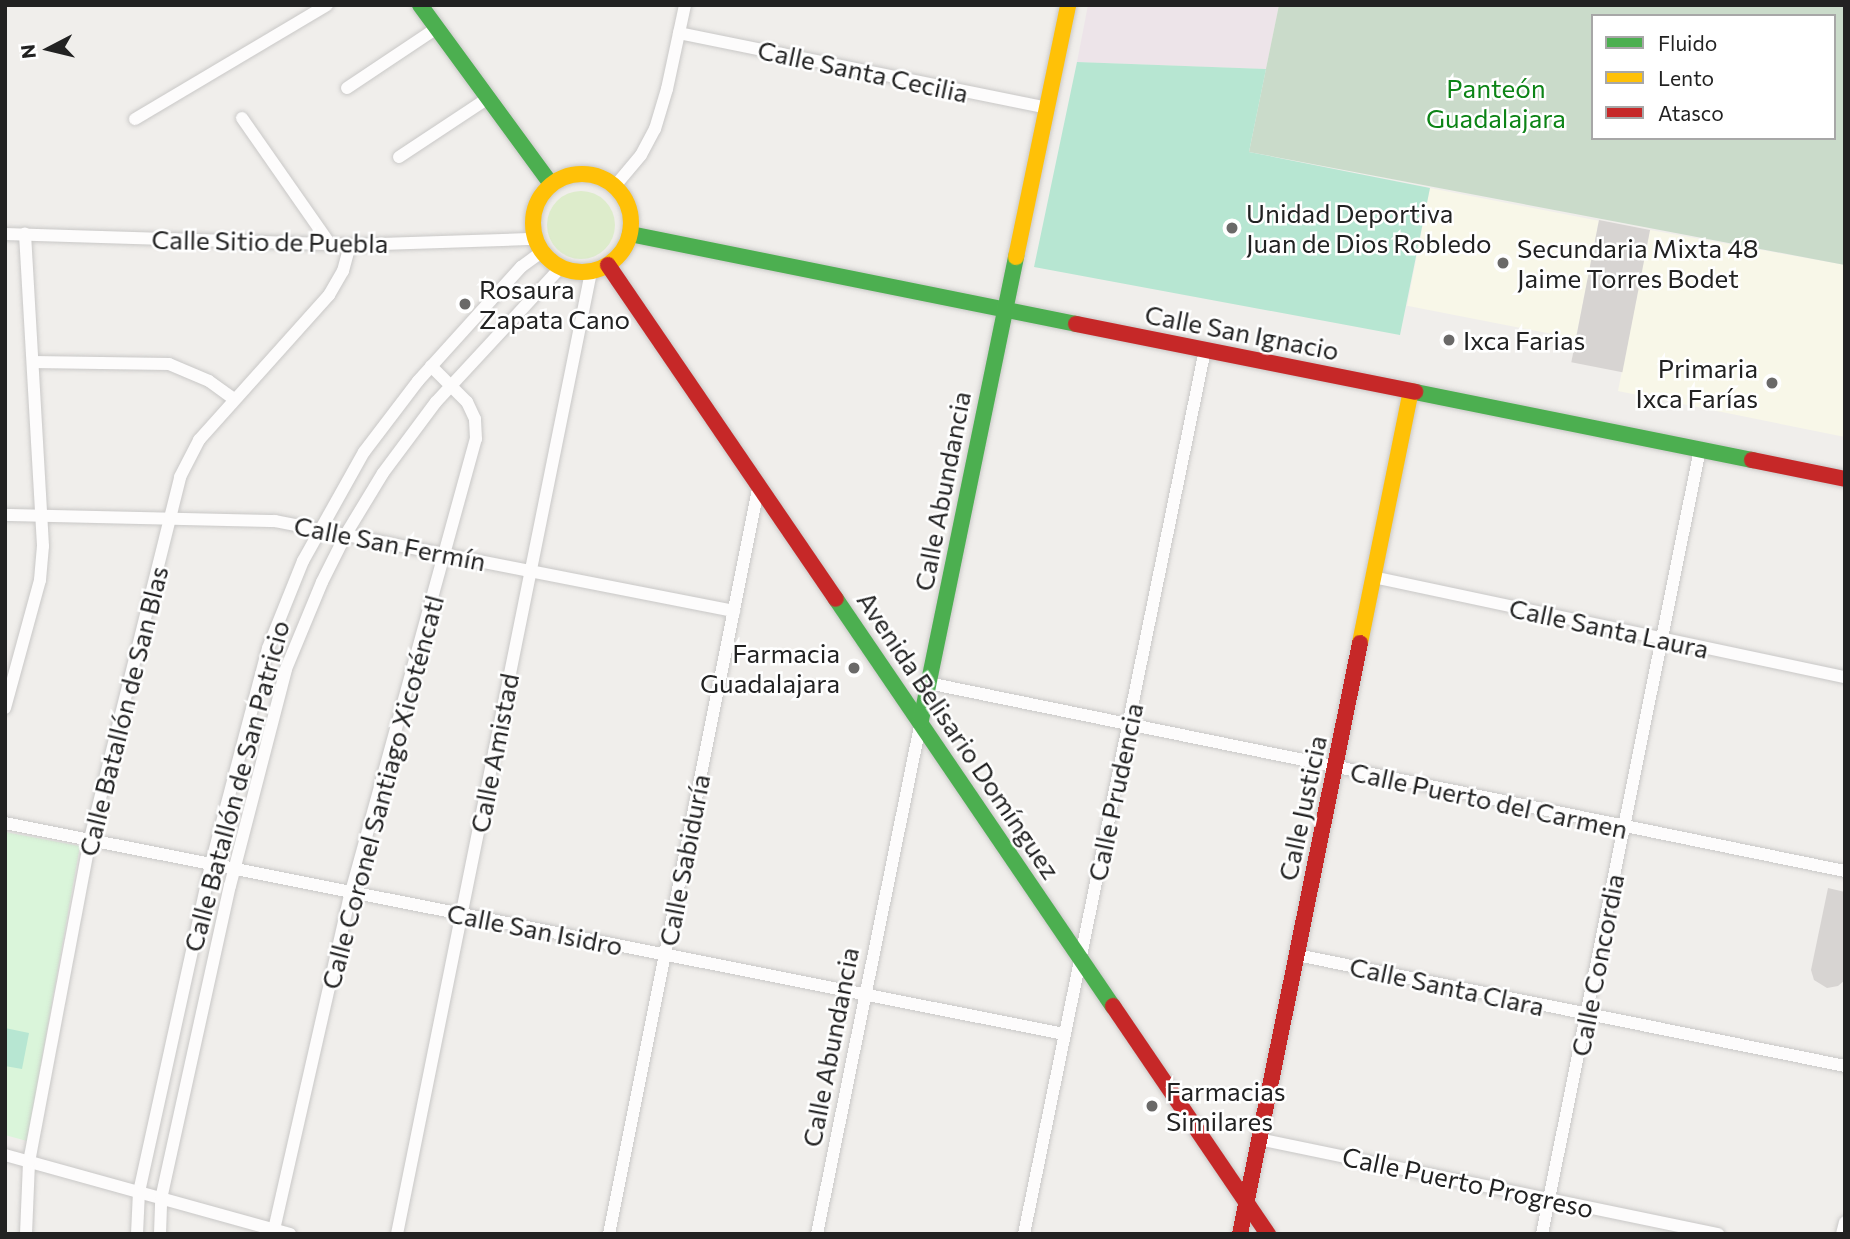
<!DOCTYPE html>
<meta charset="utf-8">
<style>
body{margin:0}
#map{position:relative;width:1850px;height:1239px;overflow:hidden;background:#f0eeeb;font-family:Commissioner,sans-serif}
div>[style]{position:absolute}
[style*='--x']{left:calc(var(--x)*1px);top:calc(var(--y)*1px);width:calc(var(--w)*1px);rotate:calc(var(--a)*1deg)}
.industrial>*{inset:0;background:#ede4e9}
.education>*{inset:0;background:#f8f7e8;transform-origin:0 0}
.grass>*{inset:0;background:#ddeccb}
.round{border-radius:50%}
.cemetery>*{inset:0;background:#cadbca}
.park>*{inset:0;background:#daf5da}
.pitch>*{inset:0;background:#b7e6d2}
.building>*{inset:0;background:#d7d4d2;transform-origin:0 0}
.roads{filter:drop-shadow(0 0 2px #c9c8c7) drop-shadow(0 0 2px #c9c8c7)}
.street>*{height:12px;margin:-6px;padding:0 6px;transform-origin:6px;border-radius:6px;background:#fdfcfc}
.fast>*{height:16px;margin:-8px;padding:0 8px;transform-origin:8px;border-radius:8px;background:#4caf50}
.slow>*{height:16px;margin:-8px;padding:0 8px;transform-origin:8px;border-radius:8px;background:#ffc107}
.slow>.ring{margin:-8px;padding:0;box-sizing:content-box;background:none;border:16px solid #ffc107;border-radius:50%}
.jam>*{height:16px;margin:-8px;padding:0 8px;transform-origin:8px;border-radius:8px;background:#c62828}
.dots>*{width:19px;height:19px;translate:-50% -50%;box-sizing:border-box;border:4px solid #fff;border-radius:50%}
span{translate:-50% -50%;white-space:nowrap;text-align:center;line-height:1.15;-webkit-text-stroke:5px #fff;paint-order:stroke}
.street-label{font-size:26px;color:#222}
.park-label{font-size:26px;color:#0c8416}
.poi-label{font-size:26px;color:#222}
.left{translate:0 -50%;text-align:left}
.right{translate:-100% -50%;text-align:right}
.frame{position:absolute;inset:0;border:7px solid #222;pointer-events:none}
.legend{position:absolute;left:1591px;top:14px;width:245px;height:126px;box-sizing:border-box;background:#fff;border:2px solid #a7a7a7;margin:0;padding:9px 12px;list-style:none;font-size:21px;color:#222}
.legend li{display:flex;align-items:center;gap:14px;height:35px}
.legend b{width:35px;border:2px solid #a7a7a7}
.north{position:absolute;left:14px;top:14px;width:70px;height:70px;-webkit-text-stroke:5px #fff;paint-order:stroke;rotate:263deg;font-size:19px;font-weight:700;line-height:28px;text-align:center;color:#222}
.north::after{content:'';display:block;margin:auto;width:24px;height:32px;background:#222;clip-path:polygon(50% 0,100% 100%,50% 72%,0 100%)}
</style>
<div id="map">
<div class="industrial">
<i style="clip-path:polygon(1088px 5px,1279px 5px,1266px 69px,1077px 62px)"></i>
</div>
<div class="education">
<i style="left:1430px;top:188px;width:172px;height:120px;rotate:11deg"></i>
<i style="clip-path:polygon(1650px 230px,1845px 265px,1845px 437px,1618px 391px)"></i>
</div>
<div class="grass">
<i class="round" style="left:547px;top:191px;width:68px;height:68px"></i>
</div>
<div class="cemetery">
<i style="clip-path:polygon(evenodd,1279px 5px,1845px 5px,1845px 265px,1249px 152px,1279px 5px,1593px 16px,1834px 16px,1834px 138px,1593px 138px,1593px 16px)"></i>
</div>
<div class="park">
<i style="clip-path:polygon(5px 832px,80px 846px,27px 1141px,5px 1135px)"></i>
</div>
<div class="pitch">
<i style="clip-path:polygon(1077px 62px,1266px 69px,1249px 152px,1430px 188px,1400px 335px,1034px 267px)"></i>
<i style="clip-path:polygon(5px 1028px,29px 1033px,22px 1069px,5px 1066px)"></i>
</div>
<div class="building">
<i style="left:1599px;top:220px;width:52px;height:145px;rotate:11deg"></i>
<i style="clip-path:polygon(1828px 888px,1845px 892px,1845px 980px,1838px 986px,1827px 988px,1814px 980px,1811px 970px)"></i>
</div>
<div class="roads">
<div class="street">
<i style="--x:679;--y:33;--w:375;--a:11.5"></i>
<i style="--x:347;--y:88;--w:108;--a:-33.7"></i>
<i style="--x:242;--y:118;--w:154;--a:55.1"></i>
<i style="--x:135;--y:119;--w:223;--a:-30.7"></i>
<i style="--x:399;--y:157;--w:107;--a:-33.5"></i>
<i style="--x:615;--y:186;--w:40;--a:-50"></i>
<i style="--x:641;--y:155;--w:30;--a:-62"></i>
<i style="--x:655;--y:129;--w:42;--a:-73.3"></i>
<i style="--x:667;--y:89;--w:86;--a:-77.9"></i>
<i style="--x:5;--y:234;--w:345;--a:1.8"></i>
<i style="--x:350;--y:245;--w:185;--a:-1.9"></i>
<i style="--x:33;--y:362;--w:136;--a:0.8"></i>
<i style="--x:169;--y:364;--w:43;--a:23"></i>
<i style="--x:209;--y:381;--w:31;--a:36"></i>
<i style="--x:5;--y:515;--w:270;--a:1.3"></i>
<i style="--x:275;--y:521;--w:468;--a:11.1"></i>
<i style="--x:1373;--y:577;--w:482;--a:12"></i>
<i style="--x:928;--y:683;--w:936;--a:11.59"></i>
<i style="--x:5;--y:708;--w:133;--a:-74.7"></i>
<i style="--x:40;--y:580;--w:34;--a:-85"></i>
<i style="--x:43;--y:546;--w:313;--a:-93.3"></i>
<i style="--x:5;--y:823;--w:1080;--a:11.27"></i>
<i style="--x:1297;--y:955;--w:559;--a:11.45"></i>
<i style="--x:1259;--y:1139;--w:469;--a:11.7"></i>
<i style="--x:5;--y:1155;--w:296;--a:15.5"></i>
<i style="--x:26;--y:1234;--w:72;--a:-87.6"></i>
<i style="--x:29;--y:1162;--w:329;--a:-79.3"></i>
<i style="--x:90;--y:839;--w:373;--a:-76"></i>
<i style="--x:180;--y:477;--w:42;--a:-62.8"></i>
<i style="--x:199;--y:440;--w:195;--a:-48.1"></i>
<i style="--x:329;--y:295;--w:28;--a:-60"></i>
<i style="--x:343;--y:271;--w:27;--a:-75"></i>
<i style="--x:137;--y:1234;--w:42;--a:-87.3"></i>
<i style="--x:139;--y:1192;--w:336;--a:-77.6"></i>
<i style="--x:211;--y:864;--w:223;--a:-75.2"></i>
<i style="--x:268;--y:648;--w:94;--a:-68.1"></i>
<i style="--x:303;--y:561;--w:125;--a:-60.8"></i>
<i style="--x:364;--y:452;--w:89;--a:-52.7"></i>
<i style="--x:418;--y:381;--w:154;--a:-47.9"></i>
<i style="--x:521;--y:267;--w:26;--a:-36"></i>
<i style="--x:160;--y:1234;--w:35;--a:-88"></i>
<i style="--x:161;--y:1199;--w:321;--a:-77.6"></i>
<i style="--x:230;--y:886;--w:224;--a:-75.5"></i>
<i style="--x:286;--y:669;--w:94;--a:-67.5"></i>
<i style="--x:322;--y:582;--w:54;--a:-63.4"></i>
<i style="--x:346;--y:534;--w:71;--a:-58.8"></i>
<i style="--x:383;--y:473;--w:89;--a:-53.3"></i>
<i style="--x:436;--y:402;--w:183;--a:-47.2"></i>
<i style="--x:273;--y:1234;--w:351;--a:-77.2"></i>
<i style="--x:351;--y:892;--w:470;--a:-74.6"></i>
<i style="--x:476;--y:439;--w:20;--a:-93"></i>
<i style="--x:475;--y:419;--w:19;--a:-115"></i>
<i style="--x:467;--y:402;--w:51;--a:-135"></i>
<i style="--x:397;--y:1234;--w:981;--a:-78.6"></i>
<i style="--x:609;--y:1234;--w:764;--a:-78.68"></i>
<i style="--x:817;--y:1234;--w:523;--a:-78.54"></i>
<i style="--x:1024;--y:1234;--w:902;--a:-78.43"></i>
<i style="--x:1542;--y:1234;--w:801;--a:-78.62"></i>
<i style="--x:1842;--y:1234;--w:12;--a:-76"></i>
</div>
<div class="fast">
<i style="--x:420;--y:5;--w:222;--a:53.8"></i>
<i style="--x:630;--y:234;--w:455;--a:11.4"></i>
<i style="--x:1415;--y:392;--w:344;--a:11.4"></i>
<i style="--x:836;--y:599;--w:492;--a:55.8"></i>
<i style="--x:921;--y:720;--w:473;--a:-78.4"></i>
</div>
<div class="slow">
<i class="ring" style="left:533px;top:174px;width:82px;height:82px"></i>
<i style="--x:1016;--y:257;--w:257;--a:-78.3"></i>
<i style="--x:1360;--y:643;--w:257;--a:-78.6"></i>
</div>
<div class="jam">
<i style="--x:608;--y:265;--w:404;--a:55.7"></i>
<i style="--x:1076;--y:324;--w:346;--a:11.3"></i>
<i style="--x:1752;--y:460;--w:95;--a:11.5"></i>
<i style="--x:1113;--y:1006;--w:276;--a:55.8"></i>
<i style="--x:1240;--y:1234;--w:603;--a:-78.52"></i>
</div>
</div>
<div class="dots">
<i style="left:1232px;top:228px;background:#6a6968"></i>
<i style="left:1503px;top:263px;background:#6a6968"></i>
<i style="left:465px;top:304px;background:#6a6968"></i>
<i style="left:1449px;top:340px;background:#6a6968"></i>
<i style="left:1772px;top:383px;background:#6a6968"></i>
<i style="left:854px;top:668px;background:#6a6968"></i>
<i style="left:1152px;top:1106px;background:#6a6968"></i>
</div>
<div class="street-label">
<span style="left:863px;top:71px;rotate:12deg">Calle Santa Cecilia</span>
<span style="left:270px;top:241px;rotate:1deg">Calle Sitio de Puebla</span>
<span style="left:1242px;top:332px;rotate:11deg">Calle San Ignacio</span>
<span style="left:942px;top:491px;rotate:-79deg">Calle Abundancia</span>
<span style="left:390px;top:543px;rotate:11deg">Calle San Fermín</span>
<span style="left:1609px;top:628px;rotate:12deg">Calle Santa Laura</span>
<span style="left:123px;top:711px;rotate:-76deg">Calle Batallón de San Blas</span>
<span style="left:959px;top:735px;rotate:56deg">Avenida Belisario Domínguez</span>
<span style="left:494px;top:753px;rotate:-79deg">Calle Amistad</span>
<span style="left:236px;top:786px;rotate:-75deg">Calle Batallón de San Patricio</span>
<span style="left:382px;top:792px;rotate:-75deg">Calle Coronel Santiago Xicoténcatl</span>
<span style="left:1115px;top:792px;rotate:-78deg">Calle Prudencia</span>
<span style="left:1489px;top:800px;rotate:12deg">Calle Puerto del Carmen</span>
<span style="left:1302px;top:808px;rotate:-78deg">Calle Justicia</span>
<span style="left:684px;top:860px;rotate:-79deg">Calle Sabiduría</span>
<span style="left:535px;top:929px;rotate:11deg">Calle San Isidro</span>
<span style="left:1597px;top:965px;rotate:-79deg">Calle Concordia</span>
<span style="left:1447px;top:986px;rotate:12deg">Calle Santa Clara</span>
<span style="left:830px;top:1047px;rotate:-79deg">Calle Abundancia</span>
<span style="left:1468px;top:1182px;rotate:12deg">Calle Puerto Progreso</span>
</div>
<div class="park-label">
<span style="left:1496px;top:103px">Panteón<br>Guadalajara</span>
</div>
<div class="poi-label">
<span class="left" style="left:1246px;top:228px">Unidad Deportiva<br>Juan de Dios Robledo</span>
<span class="left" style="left:1517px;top:263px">Secundaria Mixta 48<br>Jaime Torres Bodet</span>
<span class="left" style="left:479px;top:304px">Rosaura<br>Zapata Cano</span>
<span class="left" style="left:1463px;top:340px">Ixca Farias</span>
<span class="right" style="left:1758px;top:383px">Primaria<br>Ixca Farías</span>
<span class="right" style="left:840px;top:668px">Farmacia<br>Guadalajara</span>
<span class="left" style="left:1166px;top:1106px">Farmacias<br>Similares</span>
</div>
<div class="frame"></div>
<ul class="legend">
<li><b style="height:9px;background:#4caf50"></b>Fluido</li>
<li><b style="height:9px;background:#ffc107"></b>Lento</li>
<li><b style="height:9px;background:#c62828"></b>Atasco</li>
</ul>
<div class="north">N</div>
</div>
